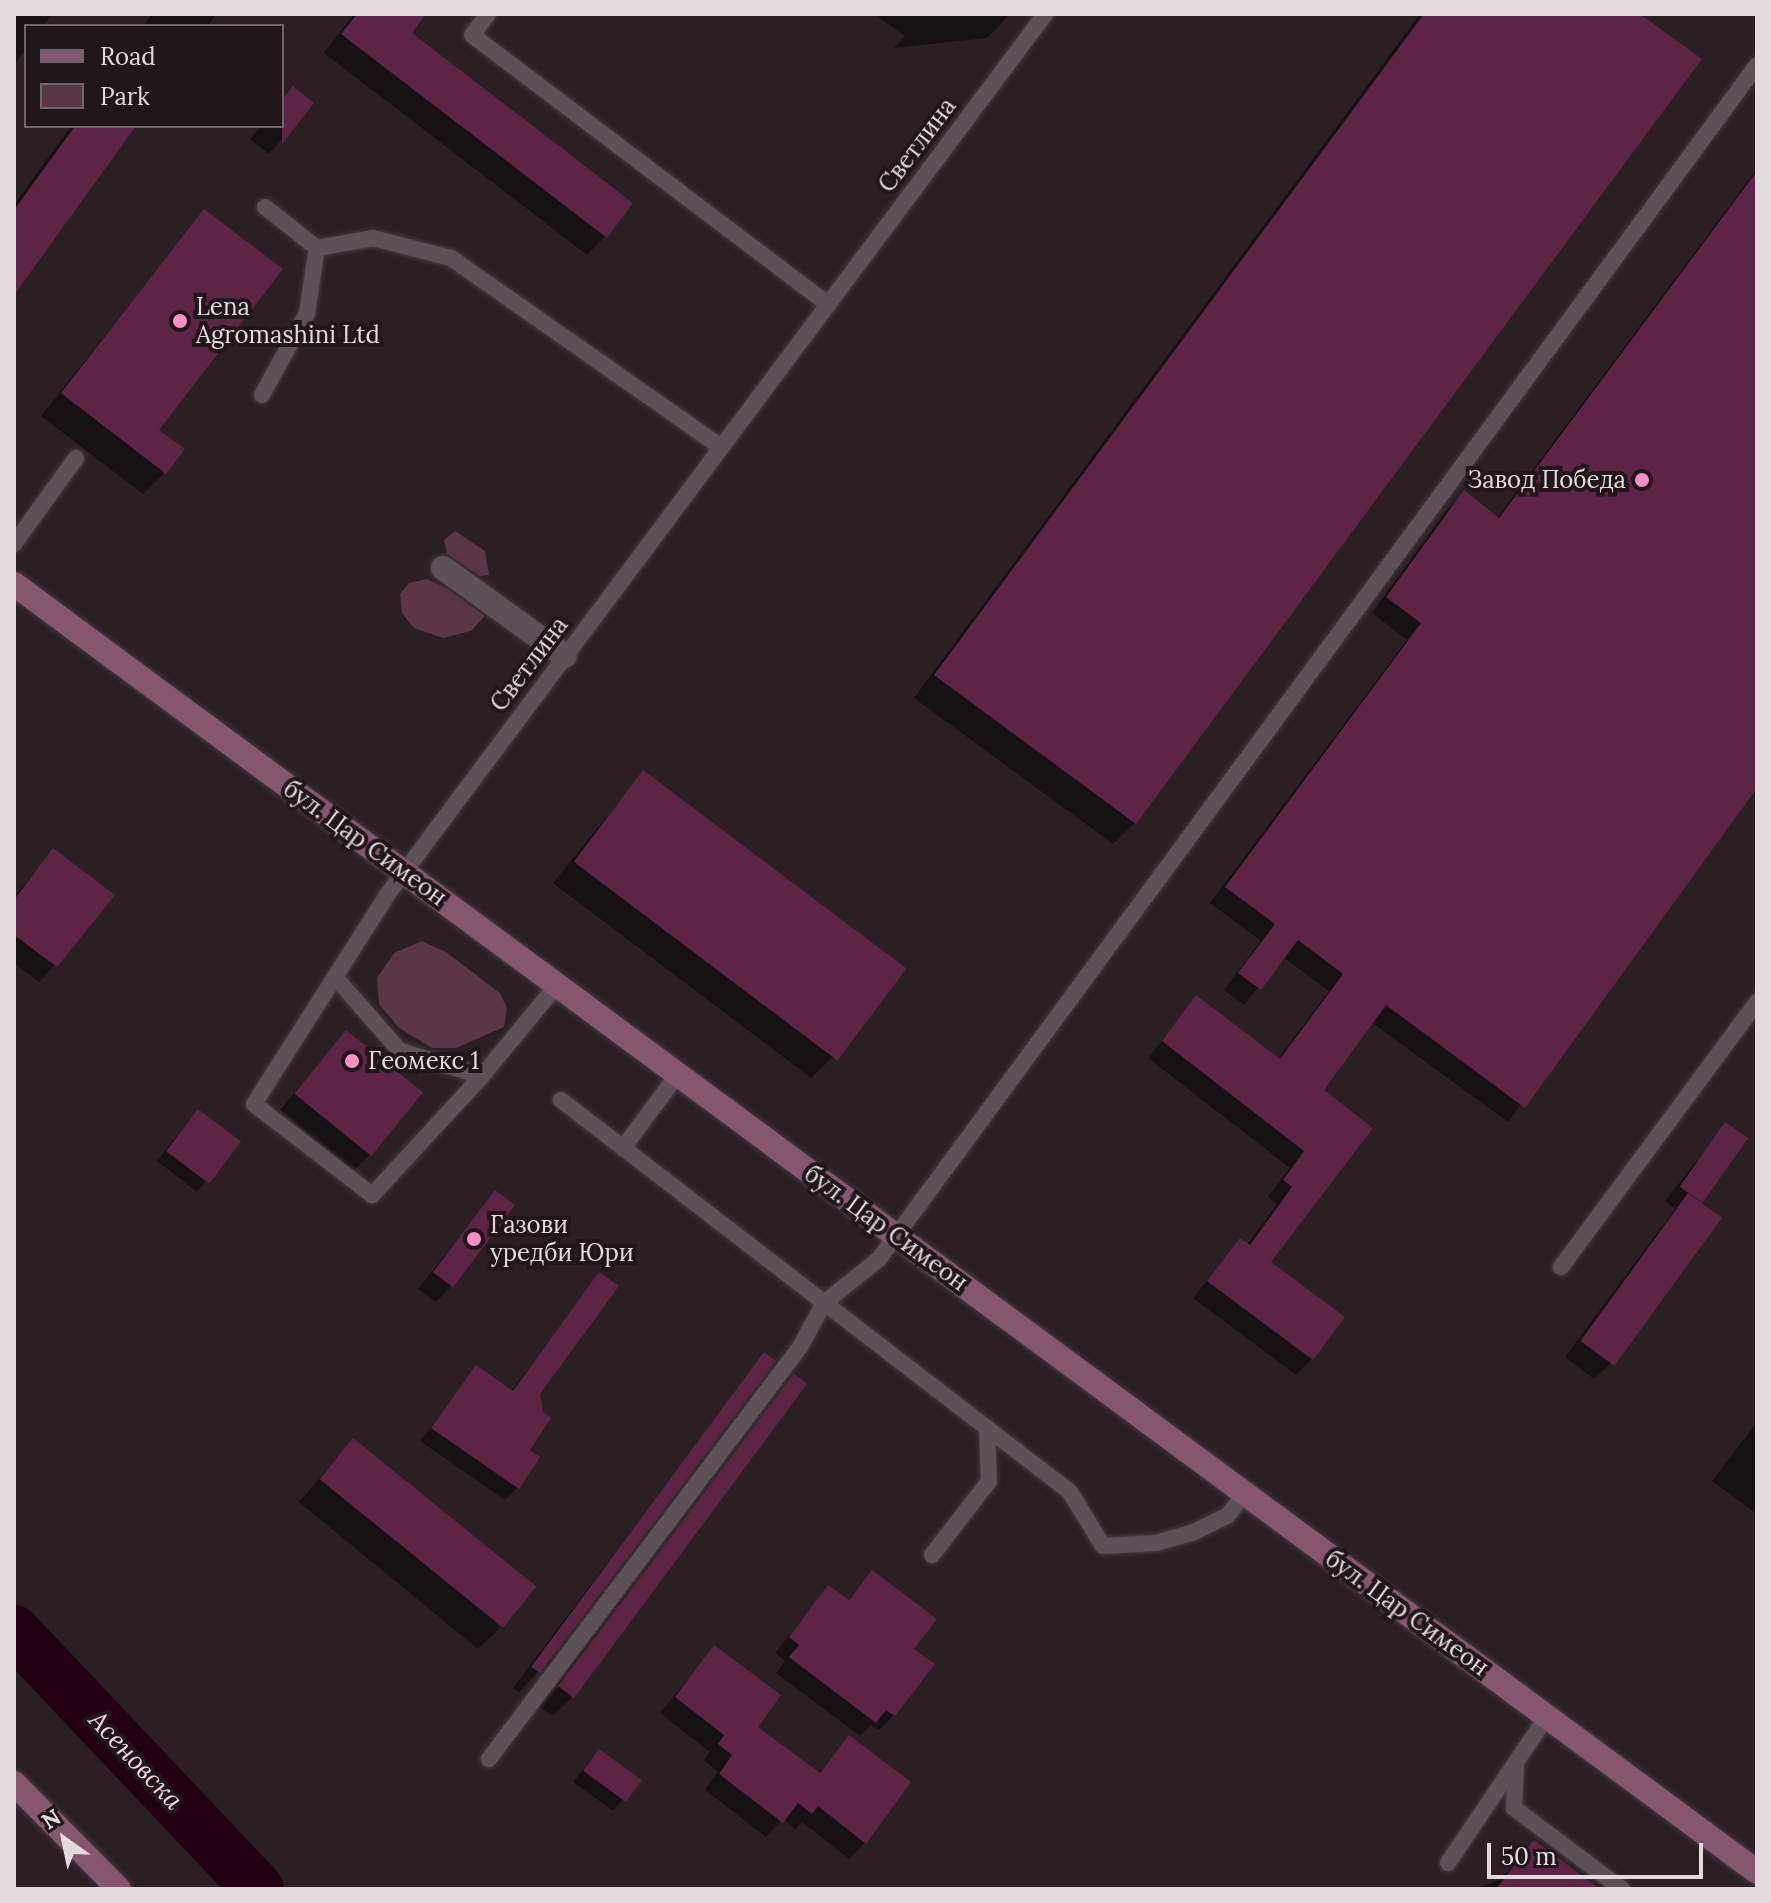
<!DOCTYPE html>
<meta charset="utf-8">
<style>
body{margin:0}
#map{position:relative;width:1771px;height:1903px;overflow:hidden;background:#2a2024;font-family:Lora,serif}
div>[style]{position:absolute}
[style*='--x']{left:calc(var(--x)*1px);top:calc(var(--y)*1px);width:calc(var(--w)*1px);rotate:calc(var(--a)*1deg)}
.green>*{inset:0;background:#5a3647}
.shadow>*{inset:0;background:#0007}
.river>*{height:52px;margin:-26px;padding:0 26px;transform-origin:26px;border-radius:26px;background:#210011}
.building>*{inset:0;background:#5e2443;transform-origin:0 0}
.roads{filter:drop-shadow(0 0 2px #443b3f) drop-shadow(0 0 2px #443b3f)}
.lane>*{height:16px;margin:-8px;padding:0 8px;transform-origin:8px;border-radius:8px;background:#5c5156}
.street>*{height:24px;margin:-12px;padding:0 12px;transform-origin:12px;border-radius:12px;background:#5c5156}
.secondary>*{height:24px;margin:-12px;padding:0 12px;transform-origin:12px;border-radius:12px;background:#86566f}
.dots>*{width:22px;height:22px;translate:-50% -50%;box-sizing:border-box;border:4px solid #20171b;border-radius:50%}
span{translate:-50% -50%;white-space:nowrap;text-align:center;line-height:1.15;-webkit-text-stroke:8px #20171b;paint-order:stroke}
.street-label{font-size:24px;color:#e2dbde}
.poi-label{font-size:24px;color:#e2dbde}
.left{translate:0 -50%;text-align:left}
.right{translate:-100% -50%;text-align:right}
.water-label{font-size:26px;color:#fdd5e7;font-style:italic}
.frame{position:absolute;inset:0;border:16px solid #e2dbde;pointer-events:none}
.legend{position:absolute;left:24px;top:24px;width:260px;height:104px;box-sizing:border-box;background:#20171b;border:2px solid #6e6569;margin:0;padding:10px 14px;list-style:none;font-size:24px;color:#e2dbde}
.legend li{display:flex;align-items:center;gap:16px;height:40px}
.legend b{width:40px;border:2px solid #6e6569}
.north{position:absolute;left:24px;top:1799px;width:80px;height:80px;-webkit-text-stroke:6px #20171b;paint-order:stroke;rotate:327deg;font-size:22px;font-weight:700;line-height:32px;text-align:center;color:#e2dbde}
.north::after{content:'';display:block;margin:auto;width:28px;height:36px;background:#e2dbde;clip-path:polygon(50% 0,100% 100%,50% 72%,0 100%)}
.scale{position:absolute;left:1487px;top:1843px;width:216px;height:36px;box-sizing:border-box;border:4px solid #e2dbde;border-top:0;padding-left:10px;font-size:24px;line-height:28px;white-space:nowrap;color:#e2dbde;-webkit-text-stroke:6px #20171b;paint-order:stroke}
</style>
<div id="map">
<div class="green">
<i style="clip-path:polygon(455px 531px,485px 551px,489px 575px,480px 576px,447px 554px,444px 540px)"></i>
<i style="clip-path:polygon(427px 579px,448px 589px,485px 616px,471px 631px,443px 638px,414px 628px,402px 613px,400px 594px,409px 583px)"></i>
<i style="clip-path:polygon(422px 941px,446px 952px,500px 993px,507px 1008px,504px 1027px,456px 1048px,432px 1048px,399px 1028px,379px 1004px,377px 978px,394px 953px)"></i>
</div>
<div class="shadow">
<i style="clip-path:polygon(14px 14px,52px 14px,43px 26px,26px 26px,26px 49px,14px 65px)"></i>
<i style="clip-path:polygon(152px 14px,216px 14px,208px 26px,143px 26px)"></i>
<i style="clip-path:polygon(354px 14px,424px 14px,409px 33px,605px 237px,587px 255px,324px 53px)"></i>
<i style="clip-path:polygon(874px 14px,1010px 14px,987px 38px,894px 48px,905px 36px)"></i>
<i style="clip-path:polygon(1420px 14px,1636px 14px,1135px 823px,1113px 844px,914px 698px)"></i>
<i style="clip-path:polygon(282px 100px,312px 104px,269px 154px,250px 139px,261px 126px,282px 126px)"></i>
<i style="clip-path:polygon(71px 126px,135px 126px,14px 292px,14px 205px)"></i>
<i style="clip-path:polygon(1757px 169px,1757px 785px,1508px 1122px,1371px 1022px,1321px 1091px,1370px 1128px,1269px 1262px,1312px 1359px,1296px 1375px,1193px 1298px,1240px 1240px,1247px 1245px,1277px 1204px,1268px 1197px,1290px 1168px,1148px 1058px,1196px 998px,1278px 1059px,1329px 991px,1283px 957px,1244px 1005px,1224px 990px,1261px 941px,1210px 903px,1407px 640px,1372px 613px,1448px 509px,1464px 493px,1497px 518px)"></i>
<i style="clip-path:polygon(204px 211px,157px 430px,165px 472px,143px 494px,41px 416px)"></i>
<i style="clip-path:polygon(643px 772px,833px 1057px,811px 1078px,553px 883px)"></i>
<i style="clip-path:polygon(53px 851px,55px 965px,39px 982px,14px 963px,14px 897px)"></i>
<i style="clip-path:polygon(346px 1033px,370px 1155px,353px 1171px,280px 1110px)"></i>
<i style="clip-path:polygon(188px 1122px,238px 1141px,197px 1192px,157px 1161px)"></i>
<i style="clip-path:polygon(1726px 1124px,1745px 1139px,1697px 1202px,1611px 1363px,1594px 1379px,1565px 1357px,1675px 1209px,1665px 1201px)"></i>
<i style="clip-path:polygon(495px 1193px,452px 1286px,436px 1302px,418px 1289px)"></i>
<i style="clip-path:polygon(599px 1275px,538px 1393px,517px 1488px,505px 1500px,420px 1441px,477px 1368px,511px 1392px)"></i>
<i style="clip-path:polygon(764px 1355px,773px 1361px,538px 1672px,519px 1692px,513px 1688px)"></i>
<i style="clip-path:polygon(794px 1376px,572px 1697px,553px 1716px,540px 1707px)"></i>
<i style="clip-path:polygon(1757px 1422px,1757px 1514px,1712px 1481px)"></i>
<i style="clip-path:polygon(353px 1440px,500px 1628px,478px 1649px,299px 1502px)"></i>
<i style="clip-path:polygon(872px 1573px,911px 1650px,894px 1715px,879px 1730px,871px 1725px,860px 1736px,776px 1673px,785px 1661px,775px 1653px,828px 1587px,847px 1601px)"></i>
<i style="clip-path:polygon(714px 1648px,755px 1727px,818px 1774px,849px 1738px,865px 1843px,849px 1859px,802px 1822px,795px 1829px,783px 1819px,766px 1837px,705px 1790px,718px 1772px,704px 1760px,710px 1752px,660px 1713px)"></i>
<i style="clip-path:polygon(589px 1762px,639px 1781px,613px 1811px,573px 1782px)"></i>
<i style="clip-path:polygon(1534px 1842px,1597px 1889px,1474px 1889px,1500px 1880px)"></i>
</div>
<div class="river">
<i style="--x:14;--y:1631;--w:355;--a:46.6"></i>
</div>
<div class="building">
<i style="clip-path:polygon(357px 14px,426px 14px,412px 33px,633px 203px,607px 238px,341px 34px)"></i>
<i style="clip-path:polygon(1424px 14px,1640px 14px,1702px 59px,1136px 824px,934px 675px)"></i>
<i style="clip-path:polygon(293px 86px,314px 103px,282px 144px,282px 100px)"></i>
<i style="clip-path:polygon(75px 126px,136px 126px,14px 295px,14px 210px)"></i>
<i style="clip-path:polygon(1757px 171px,1757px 788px,1525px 1108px,1386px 1005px,1324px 1090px,1373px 1128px,1271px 1262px,1345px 1317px,1313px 1360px,1207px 1281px,1240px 1238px,1250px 1245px,1292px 1187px,1283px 1180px,1304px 1151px,1162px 1041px,1196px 995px,1280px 1059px,1343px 974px,1298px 940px,1261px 990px,1238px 973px,1275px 924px,1225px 887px,1421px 623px,1386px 597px,1464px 490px,1499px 518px)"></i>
<i style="clip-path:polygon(204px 209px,283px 269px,159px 430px,185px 449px,166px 474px,61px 393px)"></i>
<i style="left:643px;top:770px;width:330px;height:115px;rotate:37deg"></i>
<i style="clip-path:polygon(53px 848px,115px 895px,57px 967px,14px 935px,14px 900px)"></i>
<i style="left:346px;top:1030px;width:99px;height:82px;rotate:39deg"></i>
<i style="left:198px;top:1109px;width:54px;height:53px;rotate:37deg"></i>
<i style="left:1725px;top:1122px;width:28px;height:79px;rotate:35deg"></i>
<i style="left:495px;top:1190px;width:25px;height:103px;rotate:37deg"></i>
<i style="left:1688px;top:1193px;width:42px;height:183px;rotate:36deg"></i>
<i style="clip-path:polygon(599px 1272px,619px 1286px,540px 1394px,543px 1412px,551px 1418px,530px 1450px,540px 1457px,519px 1489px,431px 1428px,476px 1365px,513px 1391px)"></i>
<i style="clip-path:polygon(764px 1352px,776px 1361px,540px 1673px,531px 1667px)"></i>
<i style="clip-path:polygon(794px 1374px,807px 1384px,574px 1698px,558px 1686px)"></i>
<i style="left:353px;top:1438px;width:236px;height:53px;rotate:39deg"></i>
<i style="clip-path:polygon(872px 1570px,937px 1619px,914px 1649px,935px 1664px,895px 1716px,886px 1710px,876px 1723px,789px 1657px,799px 1645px,789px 1637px,828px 1585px,849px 1600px)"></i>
<i style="clip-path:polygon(714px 1645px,781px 1695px,758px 1727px,820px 1773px,849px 1735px,911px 1782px,866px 1844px,818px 1806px,812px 1814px,798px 1803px,783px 1823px,719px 1774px,732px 1755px,718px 1744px,724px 1735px,675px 1697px)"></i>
<i style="left:599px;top:1749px;width:53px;height:27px;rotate:36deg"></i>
<i style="clip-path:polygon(1534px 1840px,1600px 1889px,1496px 1889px)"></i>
</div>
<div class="roads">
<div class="lane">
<i style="--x:488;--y:14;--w:26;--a:127"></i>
<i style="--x:472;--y:35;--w:446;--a:37.1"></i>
<i style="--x:265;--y:207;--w:66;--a:38.3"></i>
<i style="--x:317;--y:248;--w:57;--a:-10.1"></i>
<i style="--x:373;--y:238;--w:81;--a:14.4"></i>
<i style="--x:451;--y:258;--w:330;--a:35"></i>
<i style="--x:262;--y:395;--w:94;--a:-61.2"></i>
<i style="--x:307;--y:313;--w:66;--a:-81.3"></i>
<i style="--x:14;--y:544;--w:106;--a:-54.2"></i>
<i style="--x:336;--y:978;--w:97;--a:48.8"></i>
<i style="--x:400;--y:1051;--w:86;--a:17"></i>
<i style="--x:482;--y:1076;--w:118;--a:-50.5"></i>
<i style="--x:482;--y:1076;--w:162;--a:132.7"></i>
<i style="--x:372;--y:1195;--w:149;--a:-142.4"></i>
<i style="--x:254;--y:1104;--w:248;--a:-57.5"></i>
<i style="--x:387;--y:895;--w:1100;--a:-53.24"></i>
<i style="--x:561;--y:1100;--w:642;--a:37.6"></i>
<i style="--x:1070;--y:1492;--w:63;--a:58.6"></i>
<i style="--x:1103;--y:1546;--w:53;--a:-3.2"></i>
<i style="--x:1156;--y:1543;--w:40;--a:-16"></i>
<i style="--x:1194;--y:1532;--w:37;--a:-26"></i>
<i style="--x:1227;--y:1516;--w:28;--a:-51"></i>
<i style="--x:623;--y:1148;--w:92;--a:-53.4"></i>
<i style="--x:1561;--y:1267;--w:330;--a:-53.5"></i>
<i style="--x:932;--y:1555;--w:93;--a:-52.4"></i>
<i style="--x:989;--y:1481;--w:53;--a:-92.2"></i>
<i style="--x:489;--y:1759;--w:516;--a:-52.95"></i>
<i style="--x:800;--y:1347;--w:50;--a:-61.4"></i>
<i style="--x:824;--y:1303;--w:70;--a:-38.7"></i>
<i style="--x:879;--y:1259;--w:1482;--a:-53.67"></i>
<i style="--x:1516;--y:1765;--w:43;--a:92.7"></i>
<i style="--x:1514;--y:1808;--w:135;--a:36.9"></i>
<i style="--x:1448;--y:1863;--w:177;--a:-56"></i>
</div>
<div class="street">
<i style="--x:443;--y:568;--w:150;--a:35.8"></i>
</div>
<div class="secondary">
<i style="--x:14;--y:584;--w:2167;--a:36.46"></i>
<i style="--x:14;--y:1783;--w:149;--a:45.3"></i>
</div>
</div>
<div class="dots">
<i style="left:180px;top:321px;background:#fb8fc4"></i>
<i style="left:1642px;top:480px;background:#fb8fc4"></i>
<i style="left:352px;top:1061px;background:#fb8fc4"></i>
<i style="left:474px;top:1239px;background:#fb8fc4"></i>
</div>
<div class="street-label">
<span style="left:917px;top:145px;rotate:-53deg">Светлина</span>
<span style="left:529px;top:664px;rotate:-53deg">Светлина</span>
<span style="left:365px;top:843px;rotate:36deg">бул. Цар Симеон</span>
<span style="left:886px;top:1228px;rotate:36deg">бул. Цар Симеон</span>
<span style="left:1407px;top:1613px;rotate:36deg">бул. Цар Симеон</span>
</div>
<div class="poi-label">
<span class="left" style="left:196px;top:321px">Lena<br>Agromashini Ltd</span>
<span class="right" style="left:1626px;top:480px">Завод Победа</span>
<span class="left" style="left:368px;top:1061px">Геомекс 1</span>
<span class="left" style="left:490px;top:1239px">Газови<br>уредби Юри</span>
</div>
<div class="water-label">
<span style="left:136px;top:1760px;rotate:47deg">Асеновска</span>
</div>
<div class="frame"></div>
<ul class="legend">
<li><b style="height:10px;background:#86566f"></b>Road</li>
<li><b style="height:22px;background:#5a3647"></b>Park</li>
</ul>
<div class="north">N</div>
<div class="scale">50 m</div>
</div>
